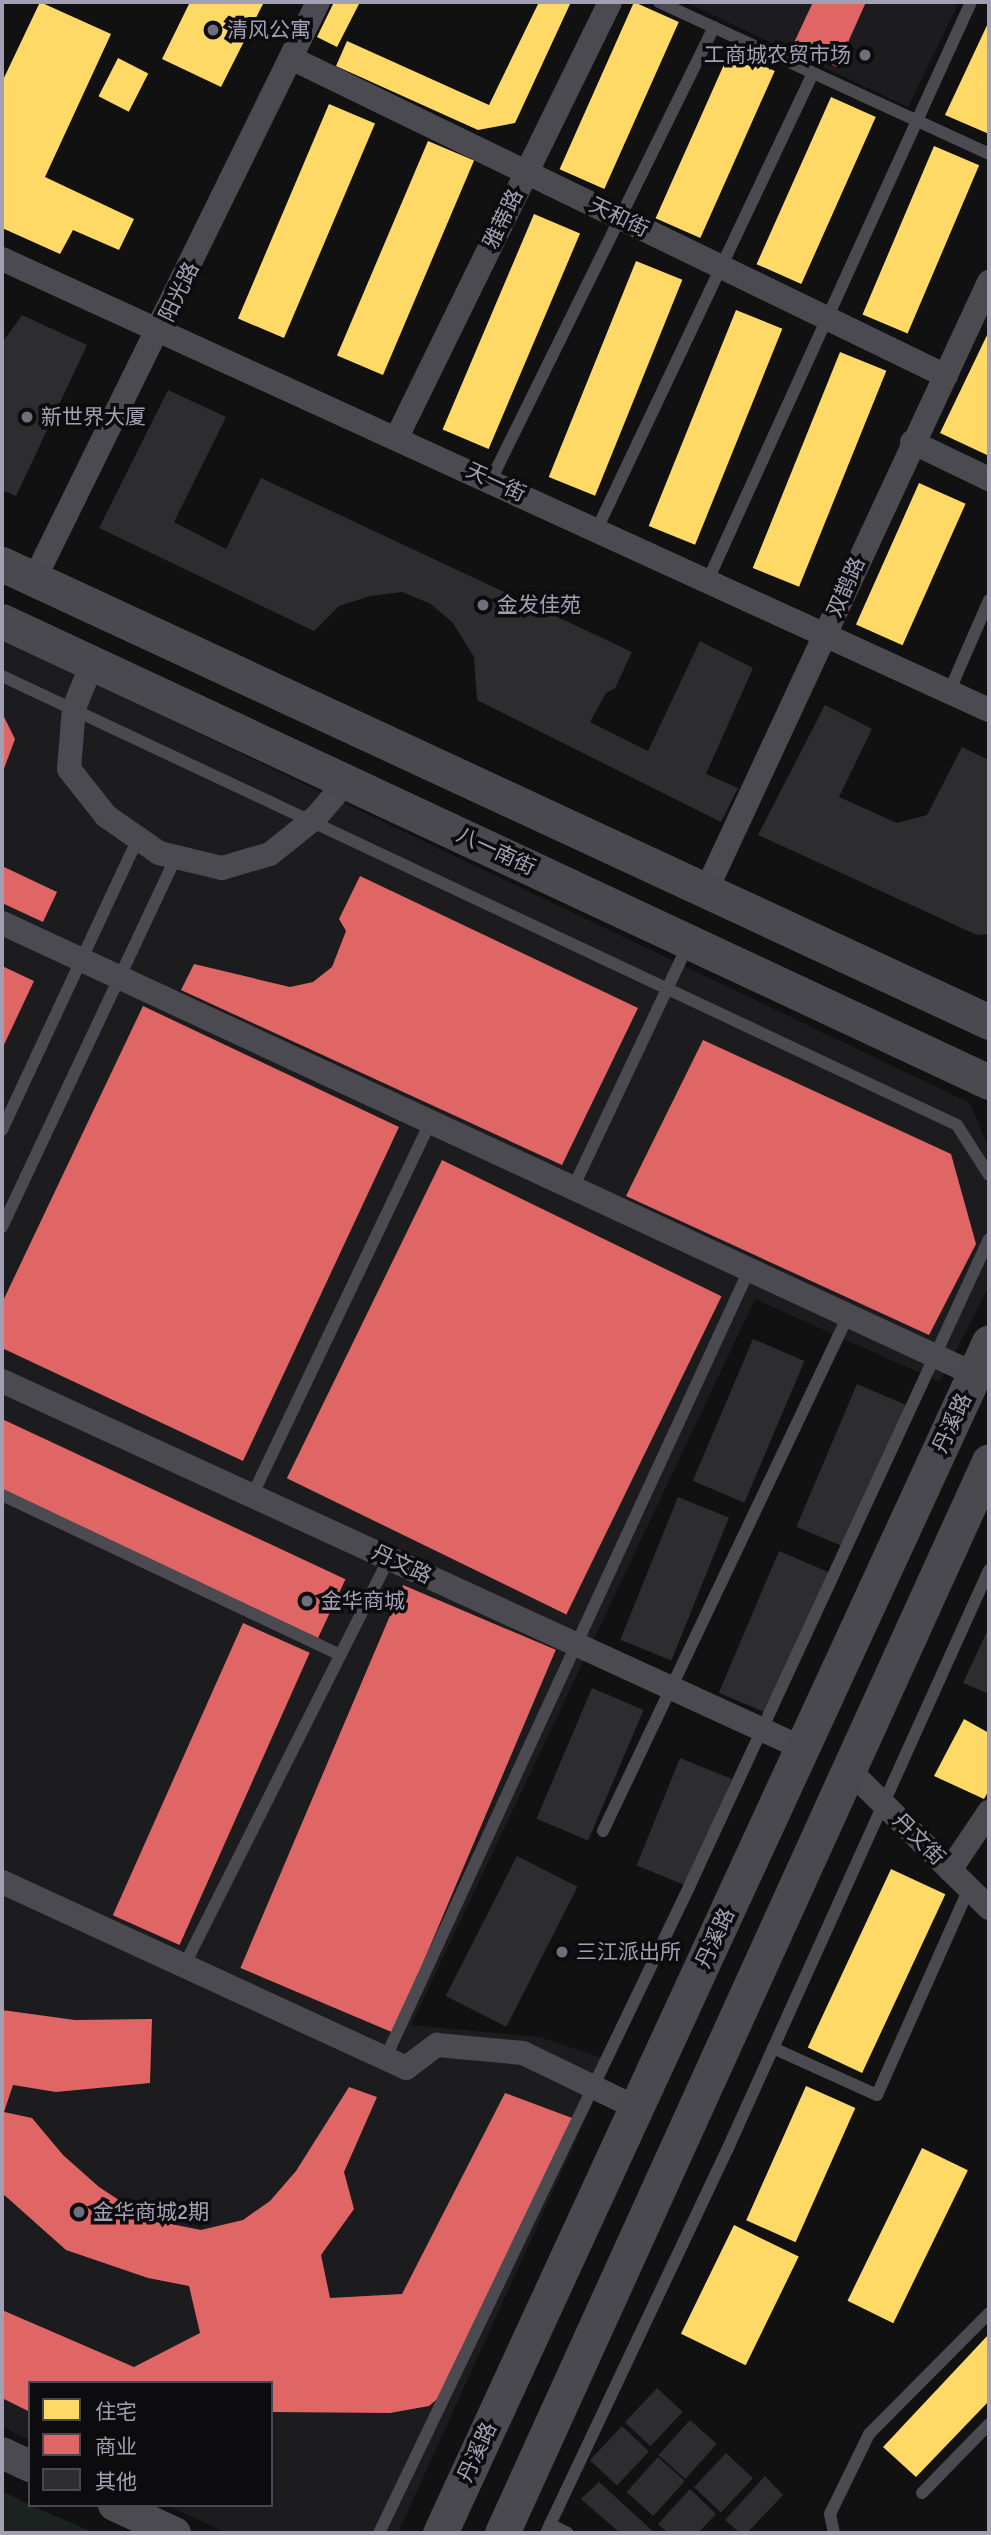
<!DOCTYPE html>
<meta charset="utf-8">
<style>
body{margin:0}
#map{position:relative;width:991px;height:2535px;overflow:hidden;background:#111;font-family:Signika,"Noto Sans SC",sans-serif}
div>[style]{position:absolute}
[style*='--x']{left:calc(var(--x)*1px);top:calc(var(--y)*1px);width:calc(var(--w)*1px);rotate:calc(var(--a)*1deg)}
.built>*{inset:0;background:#1c1b1d}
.green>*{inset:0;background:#1b2220}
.homes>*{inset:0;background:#ffd966;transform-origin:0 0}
.shops>*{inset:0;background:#e06666;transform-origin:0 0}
.building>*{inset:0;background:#2d2d2f;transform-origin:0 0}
.service>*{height:12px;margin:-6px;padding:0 6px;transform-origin:6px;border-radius:6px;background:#4c4a51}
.minor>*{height:24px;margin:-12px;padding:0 12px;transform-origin:12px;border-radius:12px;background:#4c4a51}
.tertiary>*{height:32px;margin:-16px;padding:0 16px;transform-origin:16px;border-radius:16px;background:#4c4a51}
.secondary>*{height:35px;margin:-17.5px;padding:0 17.5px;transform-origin:17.5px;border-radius:17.5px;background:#4a494f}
.dots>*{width:19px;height:19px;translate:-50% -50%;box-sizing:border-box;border:4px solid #0c0b0d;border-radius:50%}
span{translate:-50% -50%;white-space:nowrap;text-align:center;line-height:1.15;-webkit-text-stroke:7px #0c0b0d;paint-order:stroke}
.poi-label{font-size:21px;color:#a4a0b4}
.left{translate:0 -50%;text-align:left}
.right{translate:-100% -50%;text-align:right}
.street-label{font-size:21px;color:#a4a0b4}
.frame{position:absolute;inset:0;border:4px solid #a4a0b4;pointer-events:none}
.legend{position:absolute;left:28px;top:2381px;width:245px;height:126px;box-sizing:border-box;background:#0c0b0d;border:2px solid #494750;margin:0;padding:9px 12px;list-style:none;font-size:21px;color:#a4a0b4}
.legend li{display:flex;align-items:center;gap:14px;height:35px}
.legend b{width:35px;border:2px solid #494750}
</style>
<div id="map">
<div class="built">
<i style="clip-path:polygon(685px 2px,959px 2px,908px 107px)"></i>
<i style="clip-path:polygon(2px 639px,970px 1103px,989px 1149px,989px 1286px,940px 1382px,755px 1299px,411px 2025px,540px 2037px,612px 2061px,398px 2533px,226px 2533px,167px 2505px,271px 2505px,271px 2383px,30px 2383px,30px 2440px,2px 2427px)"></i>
</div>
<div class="green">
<i style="clip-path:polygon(2px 2491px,30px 2505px,95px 2533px,2px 2533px)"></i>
</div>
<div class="homes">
<i style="clip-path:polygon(40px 2px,111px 34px,45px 177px,134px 219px,119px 250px,73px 230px,60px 254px,2px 228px,2px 82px)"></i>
<i style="clip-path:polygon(190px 2px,264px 2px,221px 87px,162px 59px)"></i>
<i style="clip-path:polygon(334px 2px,360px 2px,337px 47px,317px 37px)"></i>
<i style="clip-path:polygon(539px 2px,571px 2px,515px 123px,478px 130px,336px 66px,347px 41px,489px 105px)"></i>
<i style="left:634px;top:2px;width:49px;height:183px;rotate:24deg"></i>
<i style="clip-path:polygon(989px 21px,989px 134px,945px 115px)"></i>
<i style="left:730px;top:51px;width:49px;height:183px;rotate:24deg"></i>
<i style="left:118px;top:58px;width:34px;height:43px;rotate:27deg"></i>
<i style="left:831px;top:97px;width:49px;height:183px;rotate:24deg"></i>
<i style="left:329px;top:104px;width:50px;height:233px;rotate:23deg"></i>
<i style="left:428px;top:141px;width:50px;height:233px;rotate:23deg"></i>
<i style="left:934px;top:146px;width:49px;height:183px;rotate:23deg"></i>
<i style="left:534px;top:214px;width:50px;height:234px;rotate:23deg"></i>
<i style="left:636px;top:261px;width:50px;height:233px;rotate:22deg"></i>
<i style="left:736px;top:310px;width:50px;height:233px;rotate:22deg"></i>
<i style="clip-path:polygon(989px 331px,989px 451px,987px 455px,940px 433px)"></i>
<i style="left:840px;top:352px;width:50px;height:233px;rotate:22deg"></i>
<i style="left:919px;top:483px;width:51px;height:155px;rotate:24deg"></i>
<i style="clip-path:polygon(964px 1719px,989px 1733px,989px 1790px,984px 1799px,934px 1776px)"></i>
<i style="left:891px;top:1869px;width:60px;height:197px;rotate:25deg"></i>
<i style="left:806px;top:2086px;width:54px;height:147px;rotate:24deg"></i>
<i style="left:922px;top:2148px;width:51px;height:170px;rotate:26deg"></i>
<i style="left:734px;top:2225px;width:72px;height:121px;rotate:26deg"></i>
<i style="clip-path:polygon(989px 2334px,989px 2401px,916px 2477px,883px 2447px)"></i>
</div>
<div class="shops">
<i style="clip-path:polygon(813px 2px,866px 2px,837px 67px,792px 47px)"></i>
<i style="clip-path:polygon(2px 713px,15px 739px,2px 774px)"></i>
<i style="clip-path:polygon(2px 866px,57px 892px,43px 922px,2px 903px)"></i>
<i style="clip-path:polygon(360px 876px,638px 1008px,562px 1165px,181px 990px,194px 964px,290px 987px,313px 982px,332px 967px,346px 931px,339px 919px)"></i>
<i style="clip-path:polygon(2px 966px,34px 981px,2px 1049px)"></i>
<i style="clip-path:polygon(143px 1006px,399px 1127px,243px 1461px,2px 1348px,2px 1303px)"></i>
<i style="clip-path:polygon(703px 1040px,951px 1154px,976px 1244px,929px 1335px,626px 1196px)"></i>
<i style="left:442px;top:1160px;width:311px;height:354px;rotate:26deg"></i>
<i style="left:2px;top:1419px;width:379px;height:65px;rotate:25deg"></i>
<i style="left:403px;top:1585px;width:166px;height:416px;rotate:23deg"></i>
<i style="left:243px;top:1623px;width:73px;height:320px;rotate:24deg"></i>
<i style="clip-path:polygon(2px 2010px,75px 2020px,152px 2019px,150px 2083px,56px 2092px,13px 2085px,4px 2112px,32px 2118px,63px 2155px,99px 2187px,140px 2214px,171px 2224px,201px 2230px,243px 2220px,270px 2201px,296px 2171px,349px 2087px,377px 2097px,344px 2172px,354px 2209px,321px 2255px,330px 2298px,402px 2294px,505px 2093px,572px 2118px,448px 2390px,429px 2406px,390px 2413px,271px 2412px,271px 2383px,30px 2383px,30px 2412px,2px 2398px,2px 2310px,134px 2367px,200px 2333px,189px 2286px,148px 2278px,66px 2250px,2px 2193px)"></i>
</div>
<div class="building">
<i style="clip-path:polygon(22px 315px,87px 345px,16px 496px,2px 490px,2px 343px)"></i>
<i style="clip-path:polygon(168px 390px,226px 417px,174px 522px,226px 549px,261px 478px,632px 652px,615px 688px,606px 693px,590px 722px,648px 751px,700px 641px,753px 668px,706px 774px,738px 788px,721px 822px,477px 700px,474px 657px,453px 623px,431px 604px,402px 592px,370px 596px,339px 606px,314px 631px,99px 528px)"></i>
<i style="clip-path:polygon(825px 705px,872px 729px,839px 797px,897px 823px,927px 815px,962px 747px,989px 760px,989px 934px,977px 935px,758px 835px)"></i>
<i style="left:753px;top:1339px;width:56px;height:154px;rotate:23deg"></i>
<i style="left:857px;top:1384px;width:56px;height:155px;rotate:23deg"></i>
<i style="left:678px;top:1497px;width:55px;height:154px;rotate:22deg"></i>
<i style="left:779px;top:1551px;width:56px;height:154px;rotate:23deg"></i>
<i style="clip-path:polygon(989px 1627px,989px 1694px,963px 1683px)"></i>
<i style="left:592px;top:1688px;width:56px;height:142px;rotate:23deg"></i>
<i style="left:680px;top:1758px;width:56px;height:116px;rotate:22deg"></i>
<i style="left:517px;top:1856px;width:68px;height:157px;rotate:27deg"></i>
<i style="left:657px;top:2388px;width:35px;height:47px;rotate:43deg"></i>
<i style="left:690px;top:2420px;width:36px;height:47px;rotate:42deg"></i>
<i style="left:622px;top:2426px;width:37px;height:47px;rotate:43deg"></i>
<i style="left:726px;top:2453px;width:37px;height:47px;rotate:43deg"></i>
<i style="left:658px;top:2457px;width:36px;height:47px;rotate:42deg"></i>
<i style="clip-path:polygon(765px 2476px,783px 2495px,747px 2533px,740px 2533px,725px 2520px)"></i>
<i style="clip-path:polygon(599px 2482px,655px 2533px,620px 2533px,581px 2499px)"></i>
<i style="clip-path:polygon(690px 2489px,716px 2514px,698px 2533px,668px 2533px,658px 2524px)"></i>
</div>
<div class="service">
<i style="--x:659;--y:2;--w:363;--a:24.7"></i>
<i style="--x:491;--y:480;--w:505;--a:-63.79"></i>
<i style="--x:597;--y:529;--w:505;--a:-64.65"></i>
<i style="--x:708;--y:580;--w:635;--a:-65.53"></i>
<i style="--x:2;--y:676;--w:1055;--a:25.18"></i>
<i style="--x:957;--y:1125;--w:59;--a:57.4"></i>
<i style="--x:949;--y:692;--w:100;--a:-66.5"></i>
<i style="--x:2;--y:1130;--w:321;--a:-65"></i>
<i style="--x:573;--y:1188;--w:269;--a:-64.7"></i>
<i style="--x:2;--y:1227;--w:409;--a:-64.8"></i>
<i style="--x:2;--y:1495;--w:374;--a:25.3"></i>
<i style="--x:252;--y:1496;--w:414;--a:-64.5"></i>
<i style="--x:603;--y:1831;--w:570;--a:-64.56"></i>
<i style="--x:184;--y:1966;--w:457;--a:-63.3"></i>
<i style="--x:773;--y:2048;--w:114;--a:24.3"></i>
<i style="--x:877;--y:2095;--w:227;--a:-66"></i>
<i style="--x:385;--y:2059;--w:869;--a:-65.23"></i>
<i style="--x:922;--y:2493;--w:96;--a:-45.8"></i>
<i style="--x:550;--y:2524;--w:20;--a:27"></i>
<i style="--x:379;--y:2533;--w:717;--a:-64.36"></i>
<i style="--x:689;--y:1887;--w:714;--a:-65.16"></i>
<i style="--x:546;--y:2533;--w:426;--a:-64.7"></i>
<i style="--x:728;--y:2148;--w:634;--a:-65.7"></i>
<i style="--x:834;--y:2533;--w:19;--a:-102"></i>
<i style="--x:830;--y:2514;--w:89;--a:-64"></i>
<i style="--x:869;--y:2434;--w:170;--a:-45.2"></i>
</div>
<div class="minor">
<i style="--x:291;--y:58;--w:728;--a:25.9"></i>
<i style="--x:2;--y:259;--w:1085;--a:24.56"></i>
<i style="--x:397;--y:437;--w:484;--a:-63.9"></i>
<i style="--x:912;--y:442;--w:85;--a:25.7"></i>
<i style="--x:34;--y:580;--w:644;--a:-63.83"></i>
<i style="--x:92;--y:664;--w:48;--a:112.2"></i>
<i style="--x:74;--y:708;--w:61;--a:94.7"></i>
<i style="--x:69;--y:769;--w:60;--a:51.8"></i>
<i style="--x:106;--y:816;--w:65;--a:34.9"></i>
<i style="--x:159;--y:853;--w:65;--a:13.4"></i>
<i style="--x:222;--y:868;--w:50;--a:-16.3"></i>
<i style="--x:270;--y:854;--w:59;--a:-38.8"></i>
<i style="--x:316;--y:817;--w:46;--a:-49.4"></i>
<i style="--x:705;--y:893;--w:674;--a:-65.07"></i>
<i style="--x:2;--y:923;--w:1072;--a:24.89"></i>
<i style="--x:2;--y:1381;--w:880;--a:24.64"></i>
<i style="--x:849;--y:1770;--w:197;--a:44.6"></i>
<i style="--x:950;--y:1870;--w:70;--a:-56.1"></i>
<i style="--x:2;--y:1882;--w:445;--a:24.7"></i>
<i style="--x:406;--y:2068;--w:39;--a:-37"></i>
<i style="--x:437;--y:2045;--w:86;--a:5.3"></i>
<i style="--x:523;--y:2053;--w:127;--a:25.8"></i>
</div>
<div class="tertiary">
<i style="--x:2;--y:2453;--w:31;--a:25"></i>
<i style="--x:114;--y:2505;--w:67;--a:24.7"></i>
</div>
<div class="secondary">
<i style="--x:2;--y:564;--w:1088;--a:24.89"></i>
<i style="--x:2;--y:621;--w:1089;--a:25.04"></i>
<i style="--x:440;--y:2533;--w:1311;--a:-65.25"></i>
<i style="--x:502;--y:2533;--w:1177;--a:-65.57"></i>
</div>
<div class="dots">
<i style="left:213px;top:30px;background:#716e7b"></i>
<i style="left:865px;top:55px;background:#716e7b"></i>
<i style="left:27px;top:417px;background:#716e7b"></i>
<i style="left:483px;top:605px;background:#716e7b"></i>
<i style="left:307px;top:1601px;background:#716e7b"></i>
<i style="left:562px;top:1952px;background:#716e7b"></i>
<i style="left:79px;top:2212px;background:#716e7b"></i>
</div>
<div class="poi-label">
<span class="left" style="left:227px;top:30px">清风公寓</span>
<span class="right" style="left:851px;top:55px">工商城农贸市场</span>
<span class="left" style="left:41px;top:417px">新世界大厦</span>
<span class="left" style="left:497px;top:605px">金发佳苑</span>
<span class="left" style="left:321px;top:1601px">金华商城</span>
<span class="left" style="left:576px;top:1952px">三江派出所</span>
<span class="left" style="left:93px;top:2212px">金华商城2期</span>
</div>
<div class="street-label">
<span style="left:619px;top:217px;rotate:26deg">天和街</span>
<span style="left:503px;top:219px;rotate:-64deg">雅蒂路</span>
<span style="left:179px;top:292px;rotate:-64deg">阳光路</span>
<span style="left:496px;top:482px;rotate:25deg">天一街</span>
<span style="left:846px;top:587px;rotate:-66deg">双鹊路</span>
<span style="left:496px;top:851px;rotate:25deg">八一南街</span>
<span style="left:952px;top:1423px;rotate:-65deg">丹溪路</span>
<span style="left:402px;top:1564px;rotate:25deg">丹文路</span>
<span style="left:919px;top:1839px;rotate:45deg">丹文街</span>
<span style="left:715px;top:1938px;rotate:-65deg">丹溪路</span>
<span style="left:477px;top:2452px;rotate:-65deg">丹溪路</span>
</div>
<div class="frame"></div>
<ul class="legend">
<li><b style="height:19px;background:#ffd966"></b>住宅</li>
<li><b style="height:19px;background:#e06666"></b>商业</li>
<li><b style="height:19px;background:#2d2d2f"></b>其他</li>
</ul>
</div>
